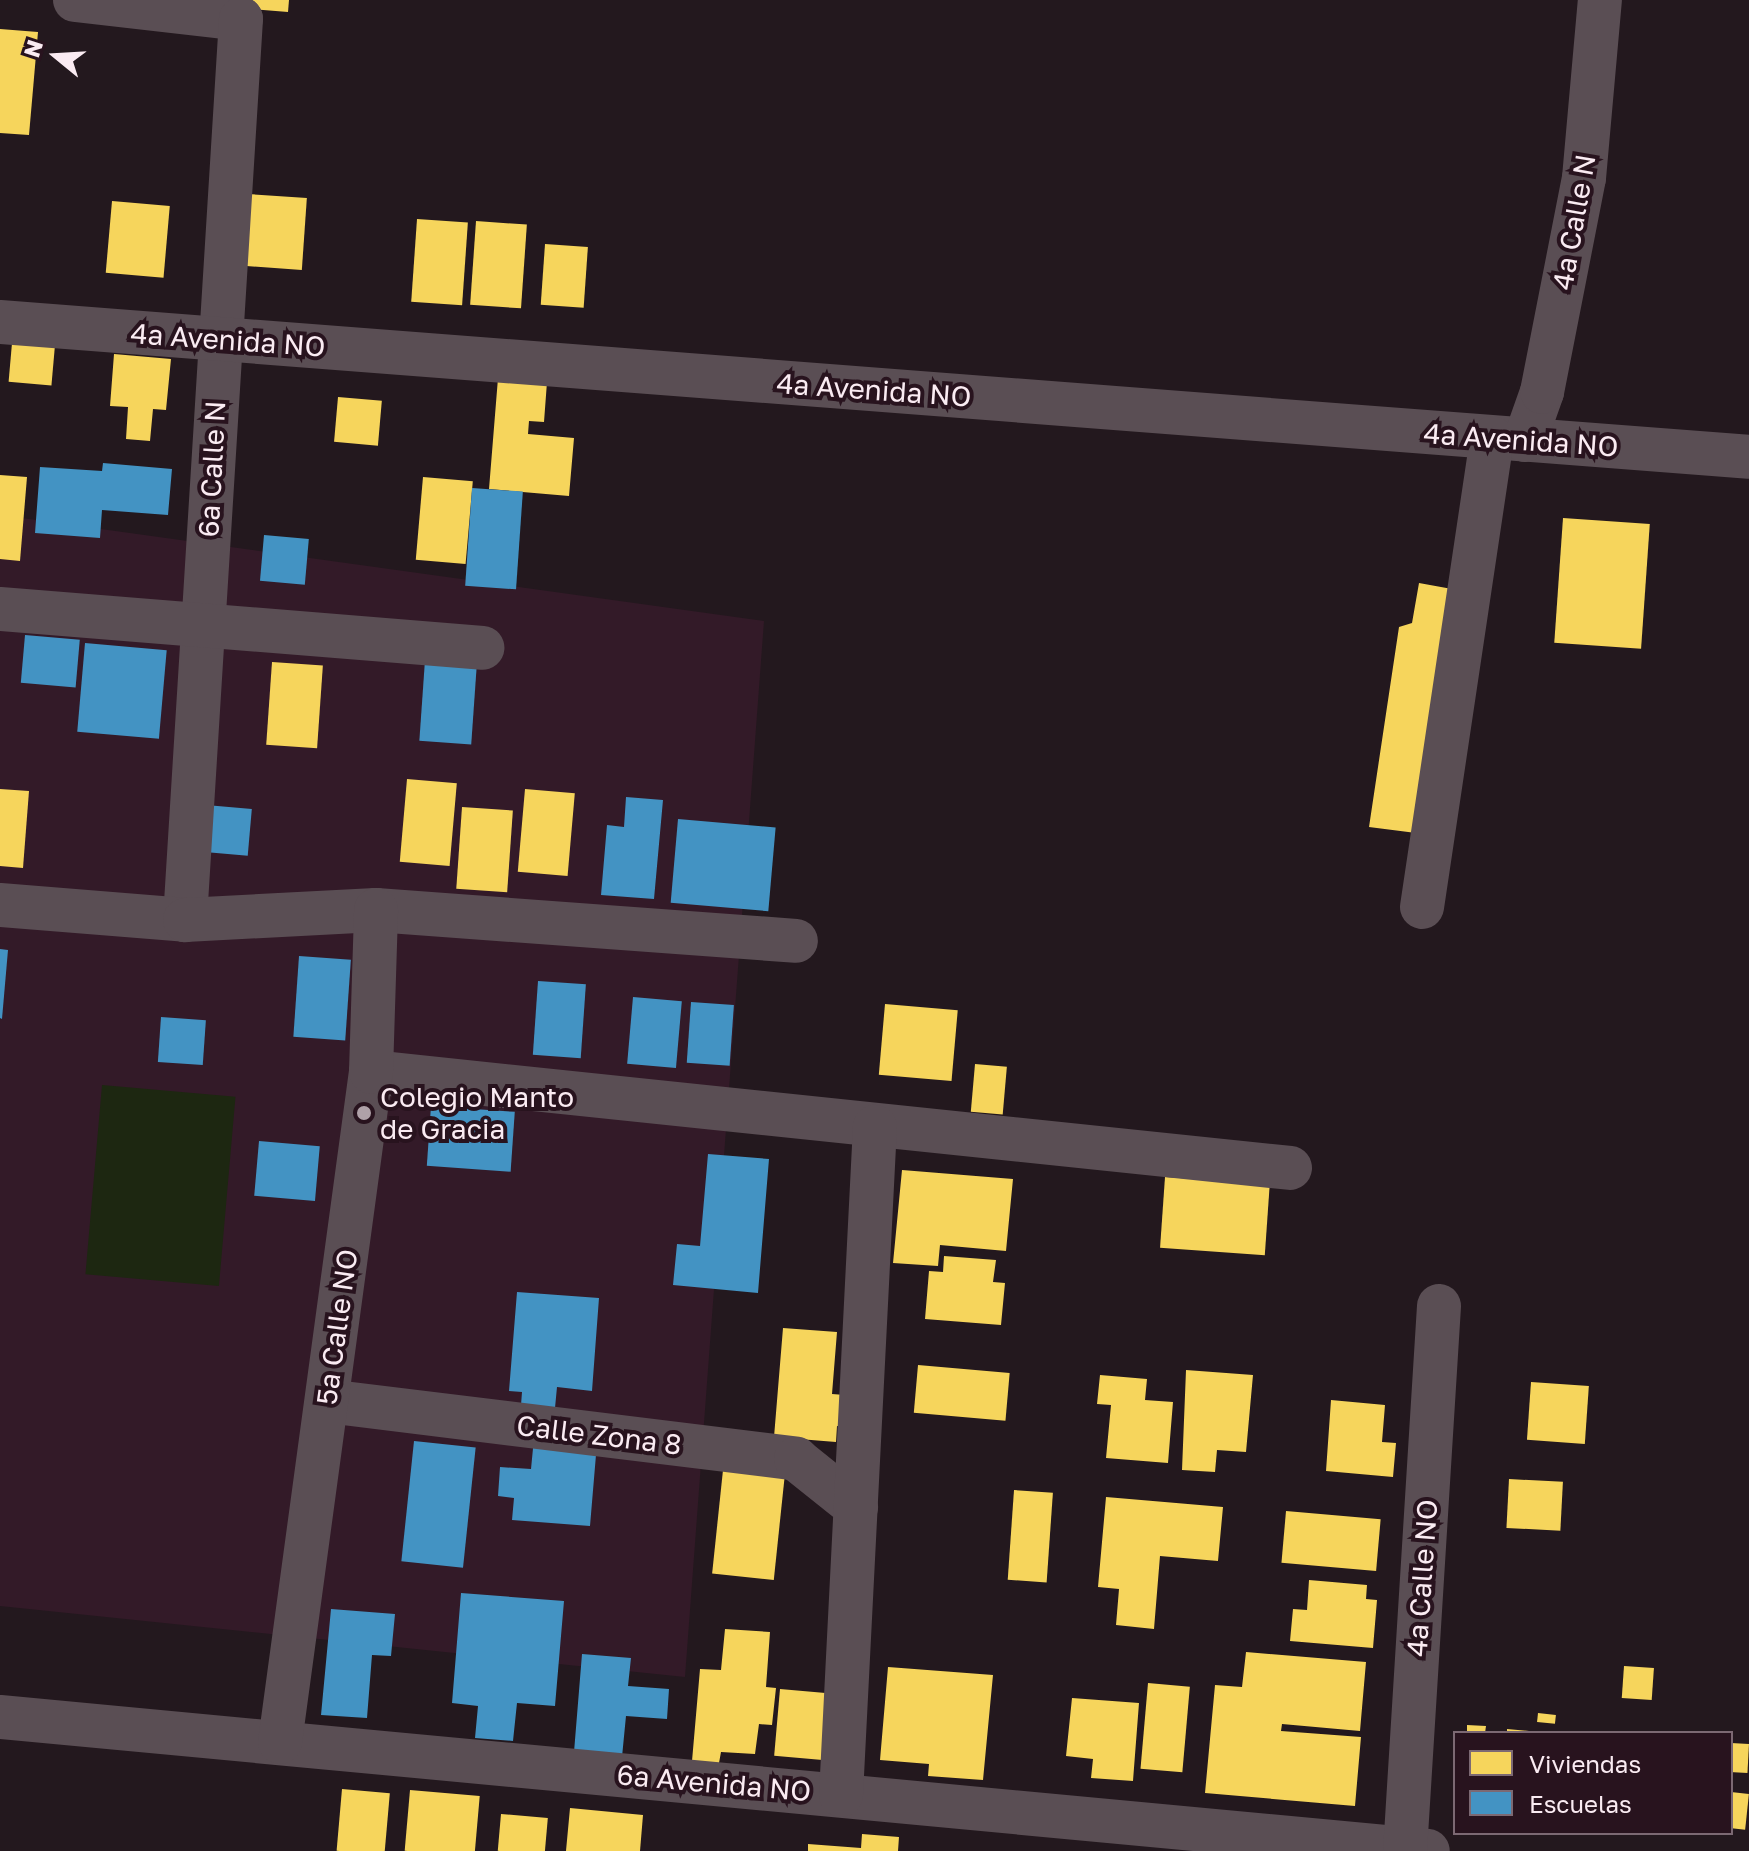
<!DOCTYPE html>
<style>
body{margin:0}
#map{position:relative;width:1749px;height:1851px;overflow:hidden;background:#23181e;font-family:"Golos Text",sans-serif}
div>[style]{position:absolute}
[style*='--x']{left:calc(var(--x)*1px);top:calc(var(--y)*1px);width:calc(var(--w)*1px);rotate:calc(var(--a)*1deg)}
.built>*{inset:0;background:#331a28}
.green>*{inset:0;background:#1d2711;transform-origin:0 0}
.homes>*{inset:0;background:#f6d55c;transform-origin:0 0}
.schools>*{inset:0;background:#4393c3;transform-origin:0 0}
.street>*{height:44px;margin:-22px;padding:0 22px;transform-origin:22px;border-radius:22px;background:#5a4e54}
.dots>*{width:22px;height:22px;translate:-50% -50%;box-sizing:border-box;border:4px solid #28131e;border-radius:50%}
span{translate:-50% -50%;white-space:nowrap;text-align:center;line-height:1.15;-webkit-text-stroke:8px #28131e;paint-order:stroke}
.street-label{font-size:28px;color:#faebf2}
.poi-label{font-size:28px;color:#faebf2}
.left{translate:0 -50%;text-align:left}
.legend{position:absolute;left:1453px;top:1731px;width:280px;height:104px;box-sizing:border-box;background:#28131e;border:2px solid #7c6973;margin:0;padding:10px 14px;list-style:none;font-size:24px;color:#faebf2}
.legend li{display:flex;align-items:center;gap:16px;height:40px}
.legend b{width:40px;border:2px solid #7c6973}
.north{position:absolute;left:16px;top:16px;width:80px;height:80px;-webkit-text-stroke:6px #28131e;paint-order:stroke;rotate:288deg;font-size:22px;font-weight:700;line-height:32px;text-align:center;color:#faebf2}
.north::after{content:'';display:block;margin:auto;width:28px;height:36px;background:#faebf2;clip-path:polygon(50% 0,100% 100%,50% 72%,0 100%)}
</style>
<div id="map">
<div class="built">
<i style="clip-path:polygon(0 515px,764px 621px,685px 1677px,0 1606px)"></i>
</div>
<div class="green">
<i style="left:102px;top:1085px;width:134px;height:190px;rotate:5deg"></i>
</div>
<div class="homes">
<i style="clip-path:polygon(237px 0,289px 0,288px 12px,237px 8px)"></i>
<i style="clip-path:polygon(0 29px,38px 32px,29px 135px,0 133px)"></i>
<i style="left:248px;top:194px;width:59px;height:72px;rotate:4deg"></i>
<i style="left:112px;top:201px;width:58px;height:72px;rotate:5deg"></i>
<i style="left:417px;top:219px;width:51px;height:83px;rotate:4deg"></i>
<i style="left:476px;top:221px;width:51px;height:84px;rotate:4deg"></i>
<i style="left:545px;top:244px;width:43px;height:61px;rotate:4deg"></i>
<i style="left:12px;top:343px;width:43px;height:39px;rotate:5deg"></i>
<i style="clip-path:polygon(114px 354px,171px 359px,166px 410px,153px 409px,150px 441px,126px 439px,128px 407px,110px 406px)"></i>
<i style="clip-path:polygon(498px 378px,547px 382px,544px 422px,529px 421px,528px 434px,574px 438px,569px 496px,489px 489px)"></i>
<i style="left:338px;top:397px;width:44px;height:45px;rotate:5deg"></i>
<i style="clip-path:polygon(0 475px,27px 477px,20px 561px,0 559px)"></i>
<i style="left:423px;top:477px;width:50px;height:83px;rotate:5deg"></i>
<i style="left:1563px;top:518px;width:87px;height:125px;rotate:4deg"></i>
<i style="clip-path:polygon(1419px 583px,1452px 589px,1416px 833px,1369px 827px,1399px 627px,1412px 623px)"></i>
<i style="left:272px;top:662px;width:51px;height:83px;rotate:4deg"></i>
<i style="left:407px;top:779px;width:50px;height:83px;rotate:5deg"></i>
<i style="clip-path:polygon(0 789px,29px 791px,23px 868px,0 866px)"></i>
<i style="left:525px;top:789px;width:50px;height:83px;rotate:5deg"></i>
<i style="left:462px;top:807px;width:51px;height:82px;rotate:4deg"></i>
<i style="left:885px;top:1004px;width:73px;height:71px;rotate:5deg"></i>
<i style="left:975px;top:1064px;width:32px;height:48px;rotate:5deg"></i>
<i style="clip-path:polygon(902px 1170px,1013px 1179px,1006px 1251px,940px 1245px,938px 1266px,893px 1263px)"></i>
<i style="left:1165px;top:1177px;width:105px;height:71px;rotate:4deg"></i>
<i style="clip-path:polygon(944px 1256px,996px 1260px,993px 1282px,1005px 1283px,1001px 1325px,925px 1319px,929px 1271px,943px 1272px)"></i>
<i style="clip-path:polygon(783px 1328px,837px 1332px,832px 1394px,845px 1395px,858px 1428px,837px 1426px,836px 1442px,774px 1437px)"></i>
<i style="left:918px;top:1365px;width:92px;height:48px;rotate:5deg"></i>
<i style="clip-path:polygon(1186px 1370px,1253px 1375px,1246px 1452px,1217px 1450px,1215px 1472px,1182px 1470px)"></i>
<i style="clip-path:polygon(1100px 1375px,1147px 1379px,1145px 1400px,1173px 1402px,1168px 1463px,1106px 1458px,1111px 1405px,1097px 1404px)"></i>
<i style="left:1531px;top:1382px;width:58px;height:58px;rotate:4deg"></i>
<i style="clip-path:polygon(1331px 1400px,1385px 1405px,1382px 1442px,1396px 1443px,1393px 1477px,1326px 1471px)"></i>
<i style="left:723px;top:1470px;width:62px;height:104px;rotate:6deg"></i>
<i style="left:1509px;top:1479px;width:54px;height:49px;rotate:3deg"></i>
<i style="left:1014px;top:1490px;width:39px;height:90px;rotate:4deg"></i>
<i style="clip-path:polygon(1106px 1497px,1223px 1507px,1218px 1561px,1160px 1556px,1154px 1629px,1116px 1625px,1119px 1589px,1098px 1587px)"></i>
<i style="left:1286px;top:1511px;width:95px;height:52px;rotate:5deg"></i>
<i style="clip-path:polygon(1309px 1580px,1367px 1585px,1366px 1599px,1377px 1600px,1373px 1648px,1290px 1641px,1293px 1609px,1307px 1610px)"></i>
<i style="clip-path:polygon(725px 1629px,770px 1632px,766px 1687px,776px 1688px,772px 1725px,759px 1724px,755px 1754px,721px 1752px,719px 1763px,692px 1761px,700px 1669px,721px 1670px)"></i>
<i style="clip-path:polygon(1246px 1652px,1366px 1662px,1360px 1731px,1282px 1724px,1281px 1731px,1361px 1737px,1355px 1806px,1205px 1793px,1215px 1685px,1242px 1687px)"></i>
<i style="left:1624px;top:1666px;width:30px;height:32px;rotate:4deg"></i>
<i style="clip-path:polygon(888px 1667px,993px 1675px,983px 1780px,928px 1776px,929px 1764px,880px 1760px)"></i>
<i style="left:1148px;top:1683px;width:42px;height:86px;rotate:5deg"></i>
<i style="left:780px;top:1689px;width:60px;height:67px;rotate:5deg"></i>
<i style="clip-path:polygon(1072px 1698px,1139px 1703px,1133px 1781px,1091px 1778px,1093px 1759px,1066px 1756px)"></i>
<i style="left:1538px;top:1713px;width:18px;height:9px;rotate:6deg"></i>
<i style="clip-path:polygon(1467px 1725px,1486px 1726px,1485px 1733px,1467px 1733px)"></i>
<i style="clip-path:polygon(1507px 1729px,1529px 1731px,1528px 1733px,1507px 1733px)"></i>
<i style="left:1731px;top:1743px;width:18px;height:29px;rotate:3deg"></i>
<i style="left:342px;top:1789px;width:48px;height:62px;rotate:5deg"></i>
<i style="left:410px;top:1790px;width:70px;height:61px;rotate:5deg"></i>
<i style="left:1731px;top:1792px;width:18px;height:36px;rotate:6deg"></i>
<i style="clip-path:polygon(570px 1808px,643px 1815px,640px 1851px,566px 1851px)"></i>
<i style="left:501px;top:1814px;width:47px;height:37px;rotate:5deg"></i>
<i style="clip-path:polygon(862px 1834px,899px 1837px,898px 1851px,808px 1851px,808px 1844px,861px 1848px)"></i>
</div>
<div class="schools">
<i style="clip-path:polygon(103px 463px,172px 469px,168px 515px,102px 510px,100px 538px,35px 533px,40px 467px,102px 471px)"></i>
<i style="left:472px;top:488px;width:51px;height:98px;rotate:4deg"></i>
<i style="left:264px;top:535px;width:45px;height:46px;rotate:5deg"></i>
<i style="left:25px;top:635px;width:55px;height:48px;rotate:5deg"></i>
<i style="left:85px;top:643px;width:82px;height:89px;rotate:5deg"></i>
<i style="left:425px;top:660px;width:52px;height:81px;rotate:4deg"></i>
<i style="clip-path:polygon(626px 797px,663px 800px,654px 899px,601px 895px,607px 825px,624px 827px)"></i>
<i style="left:206px;top:805px;width:46px;height:47px;rotate:5deg"></i>
<i style="left:678px;top:819px;width:98px;height:84px;rotate:5deg"></i>
<i style="clip-path:polygon(0 949px,8px 950px,2px 1019px,0 1018px)"></i>
<i style="left:299px;top:956px;width:52px;height:81px;rotate:4deg"></i>
<i style="left:538px;top:981px;width:48px;height:74px;rotate:4deg"></i>
<i style="left:633px;top:997px;width:49px;height:67px;rotate:5deg"></i>
<i style="left:691px;top:1002px;width:43px;height:61px;rotate:4deg"></i>
<i style="left:161px;top:1017px;width:45px;height:45px;rotate:4deg"></i>
<i style="left:431px;top:1106px;width:84px;height:60px;rotate:4deg"></i>
<i style="left:259px;top:1141px;width:61px;height:55px;rotate:5deg"></i>
<i style="clip-path:polygon(708px 1154px,769px 1159px,758px 1293px,673px 1285px,677px 1244px,700px 1246px)"></i>
<i style="clip-path:polygon(517px 1292px,599px 1298px,592px 1391px,557px 1387px,555px 1408px,521px 1405px,522px 1392px,509px 1391px)"></i>
<i style="clip-path:polygon(534px 1438px,597px 1443px,590px 1526px,512px 1520px,514px 1498px,498px 1496px,500px 1467px,531px 1469px)"></i>
<i style="left:414px;top:1441px;width:62px;height:121px;rotate:6deg"></i>
<i style="clip-path:polygon(461px 1593px,564px 1601px,555px 1706px,517px 1703px,513px 1741px,475px 1738px,478px 1706px,452px 1703px)"></i>
<i style="clip-path:polygon(331px 1609px,395px 1614px,391px 1656px,372px 1655px,367px 1718px,321px 1715px)"></i>
<i style="clip-path:polygon(582px 1654px,631px 1658px,628px 1686px,669px 1689px,667px 1719px,626px 1716px,622px 1757px,574px 1752px)"></i>
</div>
<div class="street">
<i style="--x:75;--y:0;--w:167;--a:6.5"></i>
<i style="--x:241;--y:19;--w:903;--a:93.56"></i>
<i style="--x:0;--y:322;--w:1754;--a:4.41"></i>
<i style="--x:1525;--y:440;--w:51;--a:-70.5"></i>
<i style="--x:1542;--y:392;--w:218;--a:-78.9"></i>
<i style="--x:1584;--y:178;--w:179;--a:-84.9"></i>
<i style="--x:0;--y:609;--w:484;--a:4.6"></i>
<i style="--x:0;--y:905;--w:186;--a:4.6"></i>
<i style="--x:185;--y:920;--w:191;--a:-3"></i>
<i style="--x:376;--y:910;--w:421;--a:4.2"></i>
<i style="--x:1422;--y:907;--w:474;--a:-81.5"></i>
<i style="--x:371;--y:1072;--w:924;--a:5.96"></i>
<i style="--x:327;--y:1401;--w:473;--a:7"></i>
<i style="--x:796;--y:1459;--w:77;--a:38.7"></i>
<i style="--x:0;--y:1717;--w:1434;--a:5.36"></i>
<i style="--x:280;--y:1742;--w:676;--a:-82.27"></i>
<i style="--x:371;--y:1072;--w:162;--a:-88.2"></i>
<i style="--x:841;--y:1795;--w:669;--a:-87.09"></i>
<i style="--x:1405;--y:1851;--w:546;--a:-86.43"></i>
</div>
<div class="dots">
<i style="left:364px;top:1113px;background:#afa1a8"></i>
</div>
<div class="street-label">
<span style="left:1574px;top:222px;rotate:-80deg">4a Calle N</span>
<span style="left:228px;top:340px;rotate:4deg">4a Avenida NO</span>
<span style="left:874px;top:390px;rotate:4deg">4a Avenida NO</span>
<span style="left:1521px;top:440px;rotate:4deg">4a Avenida NO</span>
<span style="left:212px;top:469px;rotate:-87deg">6a Calle N</span>
<span style="left:337px;top:1327px;rotate:-82deg">5a Calle NO</span>
<span style="left:599px;top:1435px;rotate:7deg">Calle Zona 8</span>
<span style="left:1422px;top:1578px;rotate:-86deg">4a Calle NO</span>
<span style="left:714px;top:1783px;rotate:5deg">6a Avenida NO</span>
</div>
<div class="poi-label">
<span class="left" style="left:380px;top:1113px">Colegio Manto<br>de Gracia</span>
</div>
<ul class="legend">
<li><b style="height:22px;background:#f6d55c"></b>Viviendas</li>
<li><b style="height:22px;background:#4393c3"></b>Escuelas</li>
</ul>
<div class="north">N</div>
</div>
